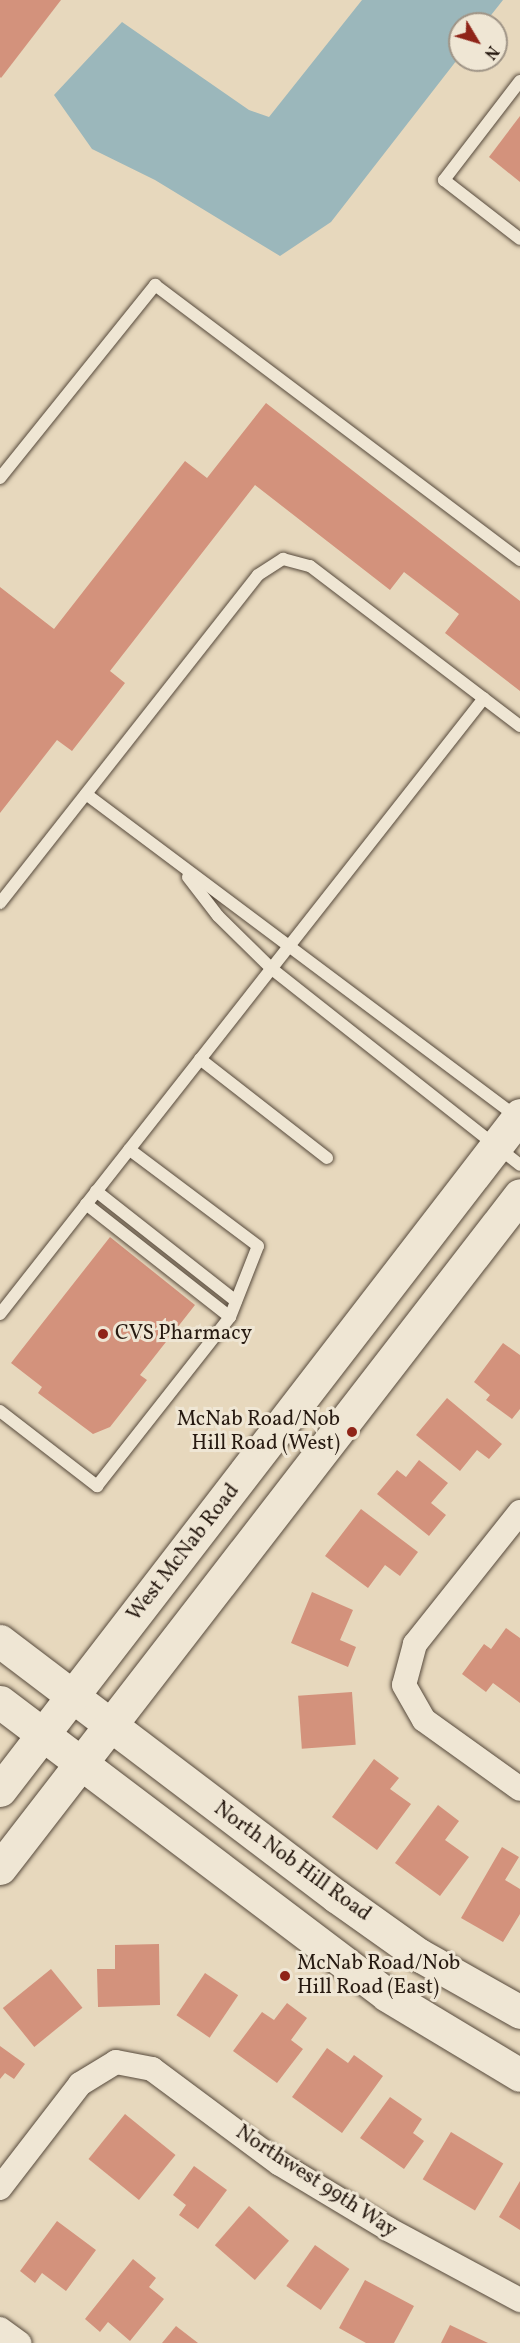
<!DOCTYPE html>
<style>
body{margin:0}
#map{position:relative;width:520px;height:2343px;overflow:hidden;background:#e7d8bd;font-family:Vollkorn,serif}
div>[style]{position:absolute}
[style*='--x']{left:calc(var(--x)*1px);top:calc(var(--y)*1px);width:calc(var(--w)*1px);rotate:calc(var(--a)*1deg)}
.water>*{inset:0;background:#9bb7bb}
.building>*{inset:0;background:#d3927c;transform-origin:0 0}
.roads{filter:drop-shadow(0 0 2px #574a3c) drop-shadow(0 0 2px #574a3c)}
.lane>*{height:12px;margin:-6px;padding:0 6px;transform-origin:6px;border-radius:6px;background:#efe6d4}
.street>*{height:24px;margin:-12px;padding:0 12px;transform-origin:12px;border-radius:12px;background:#efe6d4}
.secondary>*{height:33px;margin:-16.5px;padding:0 16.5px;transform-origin:16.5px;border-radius:16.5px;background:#efe6d4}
.dots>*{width:16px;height:16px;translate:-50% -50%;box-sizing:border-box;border:3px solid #efe6d4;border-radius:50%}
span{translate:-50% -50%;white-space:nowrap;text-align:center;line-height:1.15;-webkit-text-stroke:6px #efe6d4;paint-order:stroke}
.poi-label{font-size:21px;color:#271a11}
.left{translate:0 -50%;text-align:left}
.right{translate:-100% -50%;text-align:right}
.street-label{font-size:21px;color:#271a11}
.north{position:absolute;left:448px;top:12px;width:60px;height:60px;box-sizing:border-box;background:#efe6d4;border:2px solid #9f9486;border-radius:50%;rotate:128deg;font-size:16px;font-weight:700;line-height:24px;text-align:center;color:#271a11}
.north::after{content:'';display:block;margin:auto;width:21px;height:27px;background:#8f2418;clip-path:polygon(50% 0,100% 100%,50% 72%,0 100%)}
</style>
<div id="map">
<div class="water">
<i style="clip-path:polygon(362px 0,503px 0,484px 24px,460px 24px,460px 56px,331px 222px,280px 256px,155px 180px,92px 149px,54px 95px,122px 22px,249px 110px,269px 117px)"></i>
</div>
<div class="building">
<i style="clip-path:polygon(0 0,61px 0,1px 78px,0 77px)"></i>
<i style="clip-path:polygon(520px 116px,520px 182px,489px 157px)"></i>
<i style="clip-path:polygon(266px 403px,520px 601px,520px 691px,445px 633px,459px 614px,404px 572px,390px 590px,255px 485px,110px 671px,125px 683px,72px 751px,57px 740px,0 813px,0 587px,54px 629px,185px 461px,207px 478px)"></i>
<i style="clip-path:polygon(110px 1237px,195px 1305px,140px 1375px,147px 1380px,110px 1427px,93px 1434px,38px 1393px,42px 1387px,11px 1363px)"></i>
<i style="clip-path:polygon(503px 1343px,520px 1355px,520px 1409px,512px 1419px,486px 1400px,490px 1395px,474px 1382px)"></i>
<i style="clip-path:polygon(447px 1398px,502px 1444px,489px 1459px,477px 1450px,460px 1471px,416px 1435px)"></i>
<i style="clip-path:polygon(419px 1460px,448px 1483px,431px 1503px,446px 1515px,429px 1536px,377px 1494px,397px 1470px,406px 1477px)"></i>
<i style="clip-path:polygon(361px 1509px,418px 1552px,400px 1576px,385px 1565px,368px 1588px,325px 1556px)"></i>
<i style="clip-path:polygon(312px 1592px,353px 1610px,340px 1640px,356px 1647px,348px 1667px,291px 1643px)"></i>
<i style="clip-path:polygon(506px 1628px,520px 1638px,520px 1703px,493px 1683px,486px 1692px,462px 1674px,484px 1644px,491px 1649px)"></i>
<i style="left:352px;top:1692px;width:53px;height:54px;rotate:86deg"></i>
<i style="clip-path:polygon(374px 1759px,399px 1778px,390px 1789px,411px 1804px,377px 1850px,332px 1817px)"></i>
<i style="clip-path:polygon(438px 1805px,459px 1821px,445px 1840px,469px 1857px,440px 1896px,395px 1863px)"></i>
<i style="clip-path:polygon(502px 1847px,519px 1857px,505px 1880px,520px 1889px,520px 1914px,503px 1942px,461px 1918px)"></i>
<i style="clip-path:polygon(159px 1944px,160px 2005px,98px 2007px,97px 1969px,115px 1969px,115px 1945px)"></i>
<i style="left:51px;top:1969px;width:50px;height:62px;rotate:51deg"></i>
<i style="left:205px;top:1973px;width:40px;height:51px;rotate:34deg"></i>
<i style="clip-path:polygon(287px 2003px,307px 2018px,291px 2040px,303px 2049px,277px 2083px,233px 2051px,262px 2012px,274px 2020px)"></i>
<i style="clip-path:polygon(0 2046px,25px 2064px,14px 2079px,5px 2073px,0 2079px)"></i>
<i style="clip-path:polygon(327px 2048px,348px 2063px,354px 2055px,383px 2076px,342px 2133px,292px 2097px)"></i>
<i style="clip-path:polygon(390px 2097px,422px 2119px,413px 2133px,424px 2141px,404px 2169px,360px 2138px)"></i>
<i style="left:125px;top:2114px;width:65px;height:58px;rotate:39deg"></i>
<i style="left:451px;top:2132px;width:61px;height:55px;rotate:31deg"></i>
<i style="clip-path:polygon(194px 2166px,227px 2190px,198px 2229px,179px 2215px,186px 2205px,173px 2195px)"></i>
<i style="clip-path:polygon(520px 2181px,520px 2230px,499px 2217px)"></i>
<i style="left:249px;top:2206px;width:53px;height:52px;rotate:41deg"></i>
<i style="clip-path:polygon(57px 2221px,96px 2250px,66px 2291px,42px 2273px,35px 2283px,20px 2271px)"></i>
<i style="left:315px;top:2245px;width:42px;height:50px;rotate:35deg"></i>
<i style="clip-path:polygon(133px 2259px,156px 2278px,149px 2287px,164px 2299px,130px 2341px,108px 2322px,100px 2332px,85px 2319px)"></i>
<i style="clip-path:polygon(365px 2280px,414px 2306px,394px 2343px,366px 2343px,339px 2328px)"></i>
<i style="clip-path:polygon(450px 2325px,488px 2343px,441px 2343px)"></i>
<i style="clip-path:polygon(176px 2326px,198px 2343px,162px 2343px)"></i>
</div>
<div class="roads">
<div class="lane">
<i style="--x:520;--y:81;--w:125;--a:127.5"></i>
<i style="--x:444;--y:180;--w:96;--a:37.8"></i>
<i style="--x:0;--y:478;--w:248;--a:-51.2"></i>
<i style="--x:155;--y:285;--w:457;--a:37"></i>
<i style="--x:86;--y:794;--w:539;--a:36.85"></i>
<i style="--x:188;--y:877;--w:49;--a:52.4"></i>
<i style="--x:218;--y:916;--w:76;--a:44.5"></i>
<i style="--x:272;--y:969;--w:316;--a:38.3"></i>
<i style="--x:0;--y:903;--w:417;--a:-51.8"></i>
<i style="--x:258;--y:575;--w:30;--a:-33"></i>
<i style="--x:283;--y:559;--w:28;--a:15"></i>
<i style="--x:310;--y:566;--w:264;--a:37.3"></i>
<i style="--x:200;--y:1059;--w:161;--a:37.9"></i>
<i style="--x:96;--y:1191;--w:178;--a:38.2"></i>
<i style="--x:86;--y:1204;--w:183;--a:38.1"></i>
<i style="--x:0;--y:1314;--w:783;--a:-51.84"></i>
<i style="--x:0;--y:1411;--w:123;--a:37.7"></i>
<i style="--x:97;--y:1486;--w:215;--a:-51.8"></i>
<i style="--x:230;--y:1317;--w:76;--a:-68.5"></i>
<i style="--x:258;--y:1246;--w:161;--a:-143.1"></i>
</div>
<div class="street">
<i style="--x:520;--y:1512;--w:169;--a:128.5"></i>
<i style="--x:415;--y:1644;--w:42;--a:105"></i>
<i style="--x:404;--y:1685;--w:40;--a:60.3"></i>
<i style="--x:424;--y:1720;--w:118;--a:35.7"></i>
<i style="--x:0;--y:2188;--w:131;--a:-52.4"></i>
<i style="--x:80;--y:2084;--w:42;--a:-31.4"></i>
<i style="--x:116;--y:2062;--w:37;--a:11"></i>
<i style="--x:152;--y:2069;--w:159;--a:36.6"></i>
<i style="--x:280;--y:2164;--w:126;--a:31"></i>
<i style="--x:388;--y:2229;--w:150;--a:28.3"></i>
<i style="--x:0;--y:2329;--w:24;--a:36"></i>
</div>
<div class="secondary">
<i style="--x:0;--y:1641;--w:422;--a:37.2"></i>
<i style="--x:336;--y:1896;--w:102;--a:35.4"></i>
<i style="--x:419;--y:1955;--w:116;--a:29.4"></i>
<i style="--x:0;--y:1702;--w:485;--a:37.1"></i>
<i style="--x:387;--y:1995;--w:155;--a:31"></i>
<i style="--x:0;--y:1790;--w:852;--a:-52.39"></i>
<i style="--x:0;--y:1868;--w:850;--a:-52.31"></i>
</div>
</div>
<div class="dots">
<i style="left:103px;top:1334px;background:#8f2418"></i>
<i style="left:352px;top:1432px;background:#8f2418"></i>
<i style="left:285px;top:1976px;background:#8f2418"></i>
</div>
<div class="poi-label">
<span class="left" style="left:115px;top:1334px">CVS Pharmacy</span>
<span class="right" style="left:340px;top:1432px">McNab Road/Nob<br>Hill Road (West)</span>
<span class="left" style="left:297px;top:1976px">McNab Road/Nob<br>Hill Road (East)</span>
</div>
<div class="street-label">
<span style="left:184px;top:1553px;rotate:-52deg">West McNab Road</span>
<span style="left:292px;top:1862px;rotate:36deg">North Nob Hill Road</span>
<span style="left:316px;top:2182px;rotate:33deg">Northwest 99th Way</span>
</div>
<div class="north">N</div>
</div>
